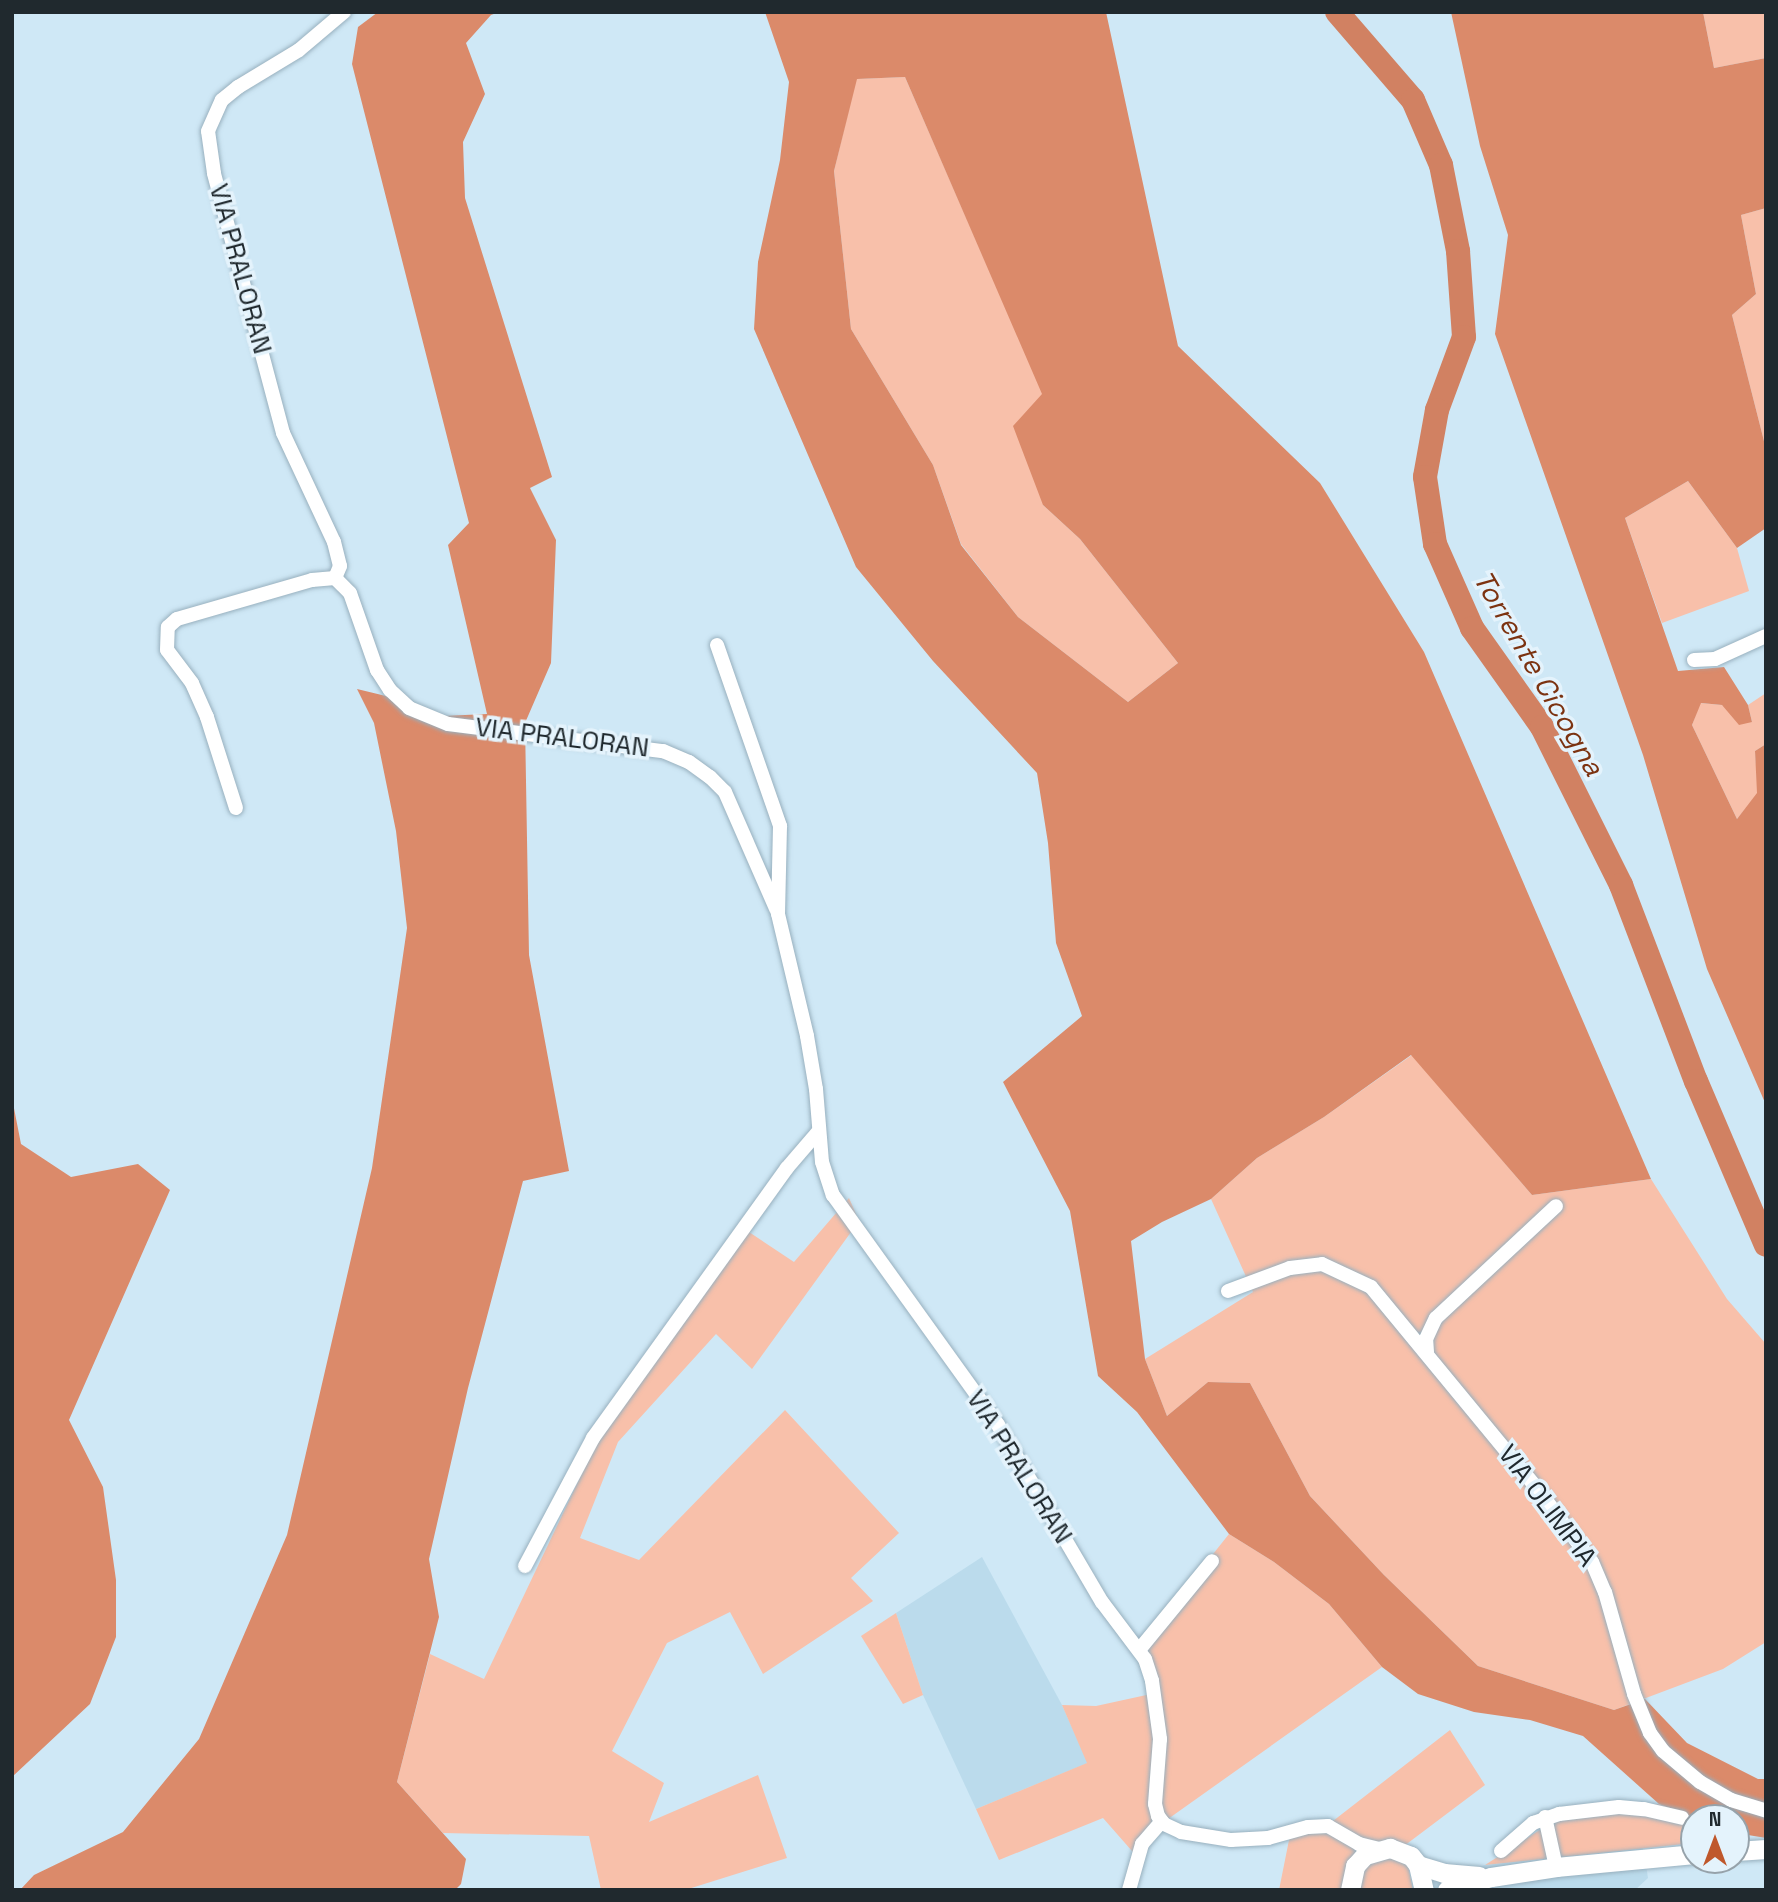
<!DOCTYPE html>
<style>
body{margin:0}
#map{position:relative;width:1778px;height:1902px;overflow:hidden;background:#cfe8f6;font-family:"Space Grotesk",sans-serif}
div>[style]{position:absolute}
[style*='--x']{left:calc(var(--x)*1px);top:calc(var(--y)*1px);width:calc(var(--w)*1px);rotate:calc(var(--a)*1deg)}
.built>*{inset:0;background:#bbdbec}
.green>*{inset:0;background:#f8c0aa}
.forest>*{inset:0;background:#db8a6a}
.river>*{height:24px;margin:-12px;padding:0 12px;transform-origin:12px;border-radius:12px;background:#d18162}
.roads{filter:drop-shadow(0 0 2px #98b0be) drop-shadow(0 0 2px #98b0be)}
.minor>*{height:14px;margin:-7px;padding:0 7px;transform-origin:7px;border-radius:7px;background:#fff}
.major>*{height:19px;margin:-9.5px;padding:0 9.5px;transform-origin:9.5px;border-radius:9.5px;background:#fff}
span{translate:-50% -50%;white-space:nowrap;text-align:center;line-height:1.15;-webkit-text-stroke:7px #e4f3fc;paint-order:stroke}
.street-label{font-size:26px;color:#20292e}
.water-label{font-size:28px;color:#7c3311;font-style:italic}
.frame{position:absolute;inset:0;border:14px solid #20292e;pointer-events:none}
.north{position:absolute;left:1680px;top:1804px;width:70px;height:70px;box-sizing:border-box;background:#e4f3fc;border:2px solid #96a2aa;border-radius:50%;rotate:0deg;font-size:19px;font-weight:700;line-height:28px;text-align:center;color:#20292e}
.north::after{content:'';display:block;margin:auto;width:24px;height:32px;background:#bf582c;clip-path:polygon(50% 0,100% 100%,50% 72%,0 100%)}
</style>
<div id="map">
<div class="built">
<i style="clip-path:polygon(982px 1557px,1062px 1705px,1088px 1763px,976px 1809px,923px 1695px,896px 1613px)"></i>
<i style="clip-path:polygon(1643px 1847px,1648px 1878px,1635px 1890px,1407px 1890px,1405px 1887px,1432px 1882px,1485px 1865px)"></i>
</div>
<div class="green">
<i style="clip-path:polygon(1703px 12px,1766px 12px,1766px 58px,1714px 68px)"></i>
<i style="clip-path:polygon(905px 77px,1043px 394px,1043px 505px,1080px 539px,1178px 663px,1128px 702px,1018px 617px,961px 544px,933px 465px,851px 329px,834px 171px,856px 79px)"></i>
<i style="clip-path:polygon(1766px 208px,1766px 449px,1732px 315px,1756px 294px,1741px 215px)"></i>
<i style="clip-path:polygon(1688px 481px,1737px 548px,1749px 591px,1662px 623px,1625px 518px)"></i>
<i style="clip-path:polygon(1766px 693px,1766px 744px,1755px 751px,1758px 793px,1737px 819px,1692px 725px,1700px 703px,1722px 705px,1752px 722px,1748px 705px)"></i>
<i style="clip-path:polygon(1412px 1055px,1532px 1195px,1651px 1179px,1727px 1299px,1766px 1344px,1766px 1642px,1723px 1669px,1614px 1710px,1478px 1666px,1384px 1575px,1310px 1496px,1250px 1383px,1208px 1382px,1167px 1416px,1145px 1359px,1253px 1292px,1211px 1199px,1257px 1158px,1324px 1117px)"></i>
<i style="clip-path:polygon(849px 1198px,859px 1221px,752px 1369px,716px 1334px,618px 1442px,580px 1538px,639px 1560px,785px 1410px,899px 1533px,851px 1578px,873px 1601px,763px 1674px,730px 1612px,667px 1643px,612px 1751px,664px 1783px,649px 1822px,758px 1775px,787px 1858px,685px 1890px,601px 1890px,589px 1836px,443px 1833px,397px 1782px,430px 1654px,484px 1679px,597px 1442px,749px 1232px,794px 1262px)"></i>
<i style="clip-path:polygon(1229px 1534px,1274px 1562px,1329px 1604px,1382px 1667px,1161px 1824px,1139px 1859px,1103px 1818px,999px 1860px,976px 1809px,1087px 1763px,1062px 1705px,1096px 1706px,1151px 1694px,1135px 1652px)"></i>
<i style="clip-path:polygon(896px 1613px,923px 1695px,903px 1704px,861px 1636px)"></i>
<i style="clip-path:polygon(1450px 1730px,1485px 1785px,1404px 1846px,1413px 1890px,1279px 1890px,1290px 1835px,1333px 1821px)"></i>
<i style="clip-path:polygon(1659px 1804px,1695px 1818px,1694px 1843px,1485px 1865px,1552px 1822px)"></i>
</div>
<div class="forest">
<i style="clip-path:polygon(378px 12px,499px 12px,491px 15px,466px 43px,485px 94px,463px 142px,465px 198px,552px 477px,530px 488px,556px 540px,551px 663px,525px 723px,529px 955px,569px 1171px,523px 1181px,468px 1388px,429px 1559px,439px 1617px,397px 1782px,466px 1859px,461px 1884px,455px 1890px,20px 1890px,34px 1875px,123px 1832px,199px 1739px,287px 1535px,372px 1168px,407px 928px,396px 831px,374px 723px,357px 689px,390px 697px,443px 716px,487px 714px,448px 545px,469px 523px,352px 64px,358px 27px)"></i>
<i style="clip-path:polygon(evenodd,765px 12px,1106px 12px,1178px 346px,1320px 483px,1424px 652px,1651px 1179px,1532px 1195px,1411px 1055px,1324px 1117px,1257px 1158px,1211px 1199px,1162px 1222px,1131px 1241px,1145px 1359px,1167px 1416px,1208px 1382px,1250px 1383px,1310px 1496px,1384px 1575px,1478px 1666px,1614px 1710px,1645px 1699px,1687px 1743px,1758px 1779px,1766px 1779px,1766px 1838px,1736px 1833px,1736px 1818px,1695px 1818px,1659px 1804px,1583px 1736px,1530px 1720px,1474px 1712px,1418px 1694px,1382px 1667px,1329px 1604px,1274px 1562px,1229px 1534px,1137px 1412px,1098px 1376px,1070px 1211px,1003px 1082px,1082px 1016px,1056px 943px,1048px 843px,1037px 773px,933px 661px,856px 567px,754px 329px,758px 262px,780px 160px,789px 82px,765px 12px,905px 77px,1042px 394px,1013px 426px,1043px 505px,1080px 539px,1178px 663px,1128px 702px,1018px 617px,961px 545px,933px 465px,851px 329px,834px 171px,857px 79px,905px 77px)"></i>
<i style="clip-path:polygon(1451px 12px,1703px 12px,1714px 68px,1766px 58px,1766px 208px,1741px 215px,1756px 294px,1732px 315px,1766px 449px,1766px 528px,1737px 548px,1688px 481px,1625px 518px,1678px 671px,1724px 667px,1748px 705px,1752px 722px,1739px 725px,1722px 705px,1701px 703px,1692px 725px,1737px 819px,1757px 793px,1755px 751px,1766px 744px,1766px 1105px,1707px 969px,1643px 755px,1495px 334px,1508px 235px,1480px 146px)"></i>
<i style="clip-path:polygon(12px 1098px,21px 1144px,71px 1177px,138px 1164px,170px 1190px,69px 1420px,103px 1487px,116px 1580px,116px 1637px,90px 1704px,12px 1777px)"></i>
</div>
<div class="river">
<i style="--x:1337;--y:12;--w:116;--a:49.2"></i>
<i style="--x:1413;--y:100;--w:71;--a:66.7"></i>
<i style="--x:1441;--y:165;--w:88;--a:78.8"></i>
<i style="--x:1458;--y:251;--w:86;--a:86"></i>
<i style="--x:1464;--y:337;--w:78;--a:110.3"></i>
<i style="--x:1437;--y:410;--w:68;--a:100.2"></i>
<i style="--x:1425;--y:477;--w:68;--a:81.5"></i>
<i style="--x:1435;--y:544;--w:92;--a:66.2"></i>
<i style="--x:1472;--y:628;--w:121;--a:54.7"></i>
<i style="--x:1542;--y:727;--w:177;--a:63.4"></i>
<i style="--x:1621;--y:885;--w:210;--a:69.1"></i>
<i style="--x:1696;--y:1081;--w:178;--a:66.9"></i>
</div>
<div class="roads">
<div class="minor">
<i style="--x:335;--y:578;--w:13;--a:-67"></i>
<i style="--x:340;--y:566;--w:25;--a:-104"></i>
<i style="--x:334;--y:542;--w:120;--a:-115.1"></i>
<i style="--x:283;--y:433;--w:269;--a:-104.9"></i>
<i style="--x:214;--y:173;--w:42;--a:-98.1"></i>
<i style="--x:208;--y:131;--w:34;--a:-66"></i>
<i style="--x:222;--y:100;--w:21;--a:-39"></i>
<i style="--x:238;--y:87;--w:71;--a:-31.2"></i>
<i style="--x:299;--y:50;--w:59;--a:-40.2"></i>
<i style="--x:717;--y:645;--w:192;--a:70.8"></i>
<i style="--x:780;--y:826;--w:88;--a:91.3"></i>
<i style="--x:778;--y:914;--w:125;--a:76.6"></i>
<i style="--x:807;--y:1036;--w:54;--a:80.4"></i>
<i style="--x:816;--y:1089;--w:73;--a:85.3"></i>
<i style="--x:822;--y:1162;--w:35;--a:72"></i>
<i style="--x:833;--y:1195;--w:283;--a:54.3"></i>
<i style="--x:998;--y:1425;--w:205;--a:59.6"></i>
<i style="--x:1102;--y:1602;--w:71;--a:53"></i>
<i style="--x:1145;--y:1659;--w:23;--a:72"></i>
<i style="--x:1152;--y:1681;--w:59;--a:82.1"></i>
<i style="--x:1160;--y:1739;--w:65;--a:94.4"></i>
<i style="--x:1155;--y:1804;--w:12;--a:76"></i>
<i style="--x:1158;--y:1816;--w:10;--a:53"></i>
<i style="--x:1164;--y:1824;--w:19;--a:25"></i>
<i style="--x:1181;--y:1832;--w:51;--a:9.1"></i>
<i style="--x:1231;--y:1840;--w:37;--a:-3"></i>
<i style="--x:1268;--y:1838;--w:41;--a:-15.4"></i>
<i style="--x:1308;--y:1827;--w:20;--a:-3"></i>
<i style="--x:1328;--y:1826;--w:36;--a:30"></i>
<i style="--x:1359;--y:1844;--w:21;--a:14"></i>
<i style="--x:1694;--y:660;--w:21;--a:-3"></i>
<i style="--x:1715;--y:659;--w:56;--a:-24.3"></i>
<i style="--x:236;--y:808;--w:96;--a:-107.7"></i>
<i style="--x:207;--y:717;--w:37;--a:-114"></i>
<i style="--x:192;--y:683;--w:41;--a:-127.1"></i>
<i style="--x:167;--y:650;--w:23;--a:-88"></i>
<i style="--x:168;--y:627;--w:12;--a:-42"></i>
<i style="--x:177;--y:619;--w:141;--a:-16.1"></i>
<i style="--x:312;--y:580;--w:23;--a:-5"></i>
<i style="--x:335;--y:578;--w:21;--a:45"></i>
<i style="--x:350;--y:593;--w:82;--a:70.7"></i>
<i style="--x:377;--y:670;--w:24;--a:57"></i>
<i style="--x:390;--y:690;--w:26;--a:43"></i>
<i style="--x:409;--y:708;--w:42;--a:22.3"></i>
<i style="--x:448;--y:724;--w:217;--a:7.2"></i>
<i style="--x:663;--y:751;--w:28;--a:23"></i>
<i style="--x:689;--y:762;--w:26;--a:36"></i>
<i style="--x:710;--y:777;--w:21;--a:45"></i>
<i style="--x:725;--y:792;--w:128;--a:66.4"></i>
<i style="--x:1228;--y:1291;--w:66;--a:-20.4"></i>
<i style="--x:1290;--y:1268;--w:32;--a:-7"></i>
<i style="--x:1322;--y:1264;--w:54;--a:25.1"></i>
<i style="--x:1371;--y:1287;--w:266;--a:50.5"></i>
<i style="--x:1540;--y:1492;--w:87;--a:53.4"></i>
<i style="--x:1592;--y:1562;--w:33;--a:67"></i>
<i style="--x:1605;--y:1592;--w:106;--a:74.1"></i>
<i style="--x:1634;--y:1694;--w:42;--a:67.7"></i>
<i style="--x:1650;--y:1733;--w:22;--a:54"></i>
<i style="--x:1663;--y:1751;--w:48;--a:40"></i>
<i style="--x:1700;--y:1782;--w:36;--a:30"></i>
<i style="--x:1731;--y:1800;--w:37;--a:17"></i>
<i style="--x:1427;--y:1352;--w:13;--a:-94"></i>
<i style="--x:1426;--y:1339;--w:23;--a:-65"></i>
<i style="--x:1436;--y:1318;--w:164;--a:-43"></i>
<i style="--x:525;--y:1566;--w:145;--a:-62"></i>
<i style="--x:593;--y:1438;--w:332;--a:-54.3"></i>
<i style="--x:787;--y:1168;--w:48;--a:-49.3"></i>
<i style="--x:1139;--y:1650;--w:115;--a:-50.6"></i>
<i style="--x:1545;--y:1817;--w:51;--a:77.6"></i>
<i style="--x:1501;--y:1851;--w:43;--a:-41.2"></i>
<i style="--x:1533;--y:1823;--w:28;--a:-19"></i>
<i style="--x:1559;--y:1814;--w:60;--a:-6.7"></i>
<i style="--x:1619;--y:1807;--w:25;--a:5"></i>
<i style="--x:1644;--y:1809;--w:39;--a:13"></i>
<i style="--x:1129;--y:1890;--w:48;--a:-74.2"></i>
<i style="--x:1142;--y:1844;--w:30;--a:-49"></i>
</div>
<div class="major">
<i style="--x:1736;--y:1851;--w:30;--a:-4"></i>
<i style="--x:1418;--y:1865;--w:27;--a:17"></i>
<i style="--x:1444;--y:1873;--w:35;--a:5"></i>
<i style="--x:1350;--y:1890;--w:25;--a:-78"></i>
<i style="--x:1355;--y:1866;--w:15;--a:-48"></i>
<i style="--x:1365;--y:1855;--w:26;--a:-16"></i>
<i style="--x:1390;--y:1848;--w:22;--a:21"></i>
<i style="--x:1411;--y:1856;--w:11;--a:52"></i>
<i style="--x:1418;--y:1865;--w:26;--a:77"></i>
<i style="--x:1447;--y:1890;--w:46;--a:-16.5"></i>
<i style="--x:1491;--y:1877;--w:66;--a:-8.7"></i>
<i style="--x:1556;--y:1867;--w:139;--a:-5.4"></i>
</div>
</div>
<div class="street-label">
<span style="left:240px;top:269px;rotate:75deg">VIA PRALORAN</span>
<span style="left:562px;top:738px;rotate:7deg">VIA PRALORAN</span>
<span style="left:1019px;top:1467px;rotate:58deg">VIA PRALORAN</span>
<span style="left:1547px;top:1506px;rotate:53deg">VIA OLIMPIA</span>
</div>
<div class="water-label">
<span style="left:1539px;top:673px;rotate:60deg">Torrente Cicogna</span>
</div>
<div class="frame"></div>
<div class="north">N</div>
</div>
